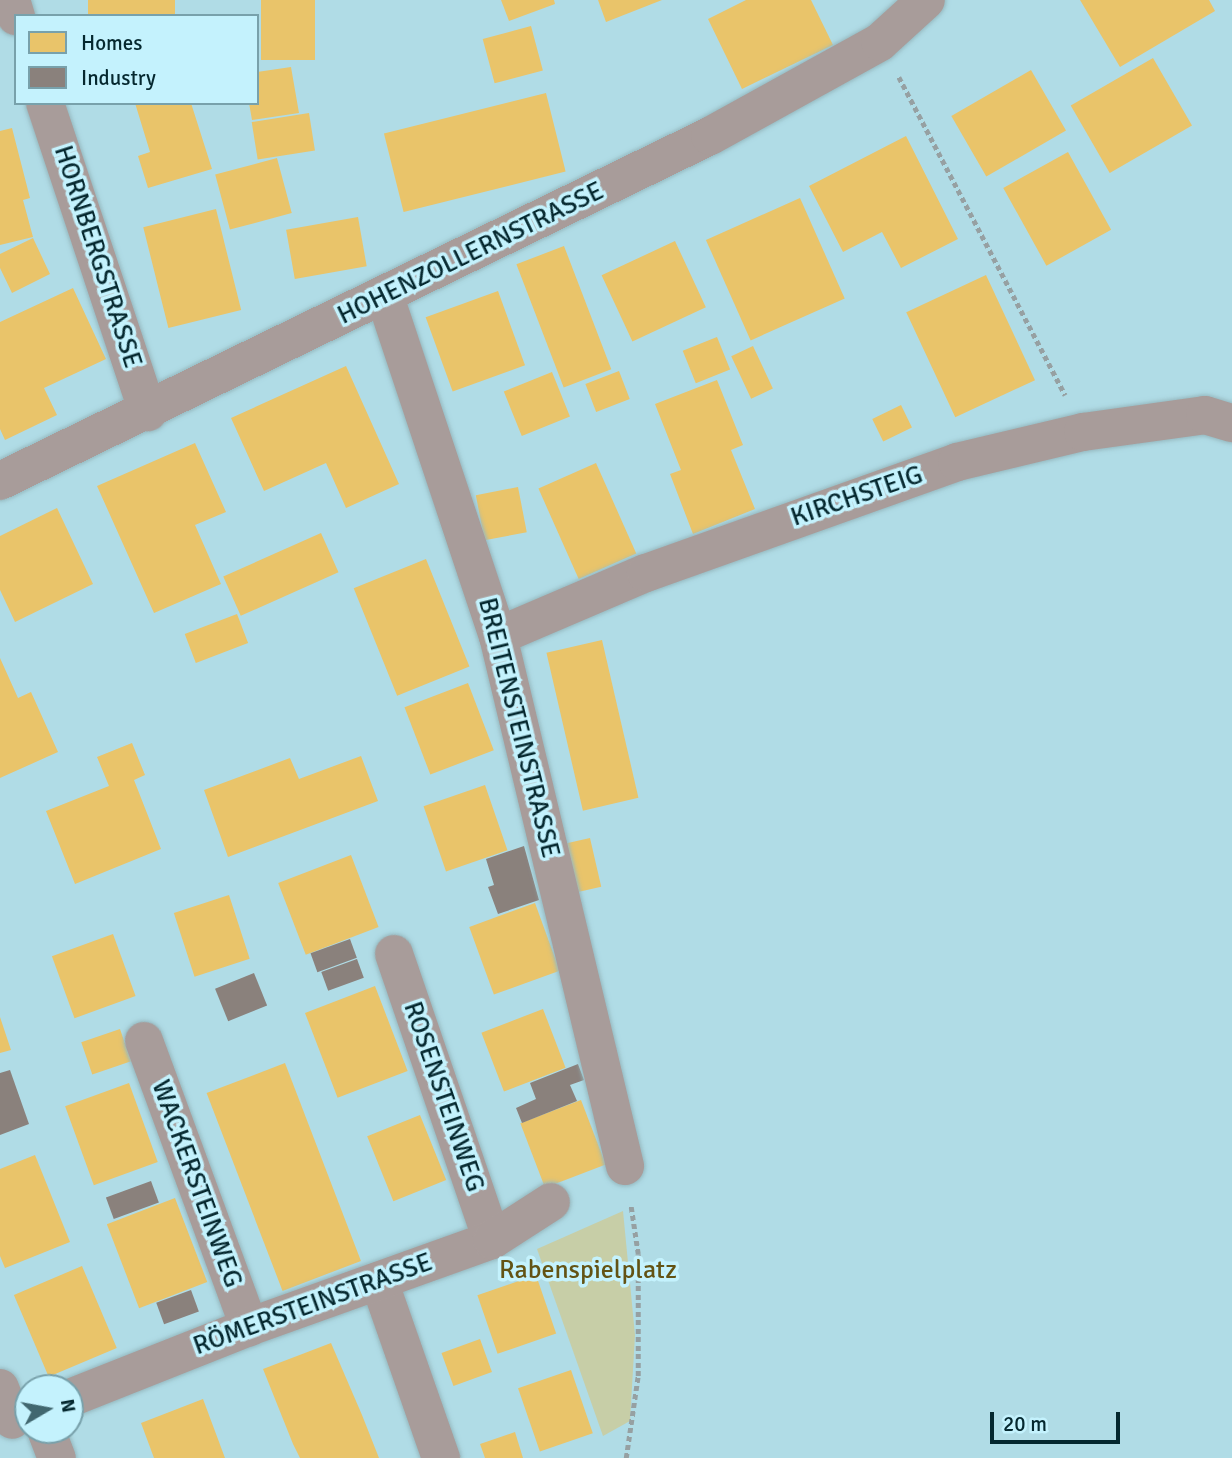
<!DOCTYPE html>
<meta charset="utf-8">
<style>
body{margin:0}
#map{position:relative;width:1232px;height:1458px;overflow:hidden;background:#b0dce6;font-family:Signika,sans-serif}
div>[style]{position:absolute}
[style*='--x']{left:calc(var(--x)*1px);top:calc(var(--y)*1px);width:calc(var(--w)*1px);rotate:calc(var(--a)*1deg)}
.green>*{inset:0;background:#c7cea7}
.homes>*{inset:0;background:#e9c46a;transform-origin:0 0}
.industry>*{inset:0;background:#8a817c;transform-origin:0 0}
.path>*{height:4.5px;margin-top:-2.25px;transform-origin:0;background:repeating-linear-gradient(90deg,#96a0a2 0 5px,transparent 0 8.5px)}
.roads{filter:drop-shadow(0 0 2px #96b9c0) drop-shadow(0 0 2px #96b9c0)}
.minor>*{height:38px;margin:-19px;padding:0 19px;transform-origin:19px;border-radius:19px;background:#a89c9a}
span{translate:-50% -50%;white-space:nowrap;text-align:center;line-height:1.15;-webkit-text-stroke:7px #c4f2fd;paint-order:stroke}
.street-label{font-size:26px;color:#05282f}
.park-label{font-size:26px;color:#635314}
.legend{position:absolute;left:14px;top:14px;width:245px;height:91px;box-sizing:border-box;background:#c4f2fd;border:2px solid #78a1ab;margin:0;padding:9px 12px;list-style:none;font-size:21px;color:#05282f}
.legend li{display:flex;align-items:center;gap:14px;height:35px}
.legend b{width:35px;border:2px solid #78a1ab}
.north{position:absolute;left:14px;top:1374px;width:70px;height:70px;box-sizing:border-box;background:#c4f2fd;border:2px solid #78a1ab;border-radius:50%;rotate:80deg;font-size:19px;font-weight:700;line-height:28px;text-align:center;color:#05282f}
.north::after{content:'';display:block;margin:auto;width:24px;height:32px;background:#41676f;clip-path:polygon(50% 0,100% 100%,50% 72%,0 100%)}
.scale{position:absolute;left:990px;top:1412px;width:130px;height:32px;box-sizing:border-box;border:4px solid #05282f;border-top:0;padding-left:9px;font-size:21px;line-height:24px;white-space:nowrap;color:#05282f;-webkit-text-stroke:5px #c4f2fd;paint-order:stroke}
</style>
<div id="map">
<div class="green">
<i style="clip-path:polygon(623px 1211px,635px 1335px,630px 1421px,603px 1436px,537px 1249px)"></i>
</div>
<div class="homes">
<i style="left:88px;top:0;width:87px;height:17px"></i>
<i style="left:261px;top:0;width:54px;height:60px"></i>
<i style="clip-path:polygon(501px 0,554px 0,555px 4px,509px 21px)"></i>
<i style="clip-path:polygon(598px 0,662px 0,606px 22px)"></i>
<i style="clip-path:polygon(746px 0,811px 0,833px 45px,742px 89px,708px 19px)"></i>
<i style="clip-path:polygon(1080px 0,1209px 0,1215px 11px,1120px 67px)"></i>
<i style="left:531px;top:26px;width:46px;height:50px;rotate:75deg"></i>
<i style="left:1153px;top:58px;width:78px;height:95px;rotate:60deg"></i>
<i style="clip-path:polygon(291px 67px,299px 113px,252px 120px,249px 103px,257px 103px,257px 72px)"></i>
<i style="left:1031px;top:70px;width:70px;height:92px;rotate:60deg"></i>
<i style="left:546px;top:93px;width:81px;height:167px;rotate:76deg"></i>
<i style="clip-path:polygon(135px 103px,191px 103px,212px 169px,148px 188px,138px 156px,150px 152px)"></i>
<i style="left:309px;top:113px;width:38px;height:58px;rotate:81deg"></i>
<i style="clip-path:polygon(12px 128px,30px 198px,23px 200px,33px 237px,0 245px,0 131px)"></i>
<i style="clip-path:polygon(906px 136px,958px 239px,901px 268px,882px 232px,843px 252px,809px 186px)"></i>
<i style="left:1068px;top:152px;width:89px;height:74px;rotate:61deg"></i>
<i style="left:277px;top:158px;width:57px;height:64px;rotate:75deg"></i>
<i style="left:800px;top:198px;width:110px;height:103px;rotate:66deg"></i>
<i style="left:216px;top:209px;width:104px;height:75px;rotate:76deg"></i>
<i style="left:358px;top:217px;width:50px;height:73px;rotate:80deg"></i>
<i style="clip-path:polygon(33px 238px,50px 274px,12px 293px,0 268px,0 254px)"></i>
<i style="left:675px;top:241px;width:73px;height:81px;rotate:65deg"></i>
<i style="left:564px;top:246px;width:132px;height:51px;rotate:69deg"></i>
<i style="left:986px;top:275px;width:116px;height:88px;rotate:65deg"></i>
<i style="clip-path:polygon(73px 288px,106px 359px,44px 388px,57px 415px,5px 440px,0 429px,0 322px)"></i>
<i style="left:498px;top:291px;width:79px;height:77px;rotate:70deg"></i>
<i style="left:717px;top:337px;width:35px;height:37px;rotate:68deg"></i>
<i style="left:753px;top:346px;width:47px;height:24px;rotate:65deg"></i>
<i style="clip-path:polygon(346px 366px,399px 484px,346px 508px,326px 463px,264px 491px,231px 418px)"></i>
<i style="left:619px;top:371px;width:30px;height:36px;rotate:69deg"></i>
<i style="left:552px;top:372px;width:48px;height:52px;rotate:68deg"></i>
<i style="clip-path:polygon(717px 380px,743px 445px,731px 450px,755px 509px,693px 534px,670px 474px,681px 470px,655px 404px)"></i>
<i style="left:901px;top:405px;width:25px;height:32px;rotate:64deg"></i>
<i style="clip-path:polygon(195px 443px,226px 512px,195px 525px,221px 584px,154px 613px,97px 486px)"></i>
<i style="left:596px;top:463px;width:99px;height:63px;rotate:66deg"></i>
<i style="left:518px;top:487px;width:46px;height:43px;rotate:79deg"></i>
<i style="clip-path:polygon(57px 508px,93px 584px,15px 622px,0 590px,0 536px)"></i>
<i style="left:321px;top:533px;width:43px;height:107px;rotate:66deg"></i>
<i style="left:426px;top:559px;width:116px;height:78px;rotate:68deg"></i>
<i style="left:237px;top:614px;width:31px;height:56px;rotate:69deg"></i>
<i style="left:602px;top:640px;width:162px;height:57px;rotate:77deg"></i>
<i style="clip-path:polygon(0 658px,18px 698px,31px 692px,58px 752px,0 778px)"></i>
<i style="left:468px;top:683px;width:72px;height:68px;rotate:69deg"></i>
<i style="clip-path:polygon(132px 743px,145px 775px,134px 780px,161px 849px,75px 884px,46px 811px,109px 786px,97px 757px)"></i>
<i style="clip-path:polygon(361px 756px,378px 801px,228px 857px,204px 790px,290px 758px,299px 779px)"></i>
<i style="left:485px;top:785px;width:69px;height:65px;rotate:71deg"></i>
<i style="left:590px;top:838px;width:50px;height:25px;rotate:77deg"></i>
<i style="left:351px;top:855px;width:77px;height:78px;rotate:69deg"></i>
<i style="left:229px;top:895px;width:67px;height:58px;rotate:72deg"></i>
<i style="left:535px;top:903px;width:72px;height:70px;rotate:70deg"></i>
<i style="left:113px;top:934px;width:66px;height:65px;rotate:70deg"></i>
<i style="left:375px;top:986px;width:91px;height:75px;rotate:69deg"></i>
<i style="left:543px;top:1009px;width:63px;height:66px;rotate:69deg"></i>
<i style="clip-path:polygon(0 1017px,11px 1050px,0 1053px)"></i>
<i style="left:120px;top:1029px;width:34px;height:41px;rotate:71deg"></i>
<i style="left:285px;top:1063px;width:212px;height:84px;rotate:69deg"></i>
<i style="left:129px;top:1083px;width:84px;height:68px;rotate:70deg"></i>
<i style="left:581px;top:1100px;width:69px;height:65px;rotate:69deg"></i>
<i style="left:420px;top:1115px;width:70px;height:57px;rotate:68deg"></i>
<i style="clip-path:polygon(35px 1155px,70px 1242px,5px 1268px,0 1256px,0 1169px)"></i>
<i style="left:175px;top:1198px;width:90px;height:73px;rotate:69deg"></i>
<i style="left:82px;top:1266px;width:89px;height:74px;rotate:67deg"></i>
<i style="left:536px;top:1275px;width:62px;height:62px;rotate:71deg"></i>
<i style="left:480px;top:1339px;width:35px;height:41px;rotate:70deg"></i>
<i style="clip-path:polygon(331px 1343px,362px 1415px,379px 1458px,300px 1458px,293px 1444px,263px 1369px)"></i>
<i style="left:571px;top:1370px;width:67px;height:56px;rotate:71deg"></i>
<i style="clip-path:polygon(203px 1399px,225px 1458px,154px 1458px,141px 1423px)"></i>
<i style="clip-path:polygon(515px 1432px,523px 1458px,485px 1458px,480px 1444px)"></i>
</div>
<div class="industry">
<i style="clip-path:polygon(524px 846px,539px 900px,498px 914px,488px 887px,494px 885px,486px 859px)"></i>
<i style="left:350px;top:939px;width:20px;height:42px;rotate:70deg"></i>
<i style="left:357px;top:959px;width:20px;height:38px;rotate:70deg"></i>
<i style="left:254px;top:973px;width:35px;height:42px;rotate:68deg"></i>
<i style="clip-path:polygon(578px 1064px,584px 1080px,570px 1085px,577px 1101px,522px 1123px,516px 1108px,536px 1099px,530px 1083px)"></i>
<i style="clip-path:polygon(10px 1070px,29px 1124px,0 1135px,0 1073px)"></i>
<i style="left:151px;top:1181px;width:23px;height:48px;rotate:70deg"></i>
<i style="left:191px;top:1290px;width:23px;height:37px;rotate:70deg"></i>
</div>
<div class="path">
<i style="--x:899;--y:77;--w:359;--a:62.4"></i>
<i style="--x:626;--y:1458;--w:83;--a:-81.7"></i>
<i style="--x:638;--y:1376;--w:122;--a:-90"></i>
<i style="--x:638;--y:1254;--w:48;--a:-98.5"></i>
</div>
<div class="roads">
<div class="minor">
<i style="--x:11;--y:0;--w:17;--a:73"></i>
<i style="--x:45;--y:103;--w:326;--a:71.6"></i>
<i style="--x:385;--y:297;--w:357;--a:71.6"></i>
<i style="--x:498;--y:636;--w:545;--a:76.52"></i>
<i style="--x:0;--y:481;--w:789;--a:-25.92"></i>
<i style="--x:710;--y:136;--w:194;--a:-28.9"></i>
<i style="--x:880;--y:42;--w:62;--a:-42.4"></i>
<i style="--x:498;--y:636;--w:161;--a:-23.1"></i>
<i style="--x:646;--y:573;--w:330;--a:-19.6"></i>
<i style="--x:957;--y:462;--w:130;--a:-13.4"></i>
<i style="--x:1083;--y:432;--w:123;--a:-7.9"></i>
<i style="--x:1205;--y:415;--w:28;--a:17"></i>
<i style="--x:394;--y:954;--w:302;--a:71.1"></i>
<i style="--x:144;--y:1041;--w:305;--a:69.8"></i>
<i style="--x:379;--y:1281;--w:188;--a:70.7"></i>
<i style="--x:0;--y:1388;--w:34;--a:69"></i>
<i style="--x:70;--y:1398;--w:193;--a:-21.6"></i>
<i style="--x:249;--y:1327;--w:258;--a:-19.7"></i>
<i style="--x:492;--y:1240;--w:70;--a:-32.8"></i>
<i style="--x:46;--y:1430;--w:30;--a:69"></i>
</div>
</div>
<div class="street-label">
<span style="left:471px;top:254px;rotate:-26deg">HOHENZOLLERNSTRASSE</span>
<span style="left:97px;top:257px;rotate:72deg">HORNBERGSTRASSE</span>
<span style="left:857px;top:497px;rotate:-19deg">KIRCHSTEIG</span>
<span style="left:518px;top:728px;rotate:76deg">BREITENSTEINSTRASSE</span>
<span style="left:443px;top:1097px;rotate:71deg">ROSENSTEINWEG</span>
<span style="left:196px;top:1184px;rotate:70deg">WACKERSTEINWEG</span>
<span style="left:313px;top:1305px;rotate:-20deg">RÖMERSTEINSTRASSE</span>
</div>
<div class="park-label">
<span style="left:588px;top:1271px">Rabenspielplatz</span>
</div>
<ul class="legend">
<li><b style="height:19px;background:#e9c46a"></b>Homes</li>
<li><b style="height:19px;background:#8a817c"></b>Industry</li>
</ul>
<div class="north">N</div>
<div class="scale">20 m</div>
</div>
